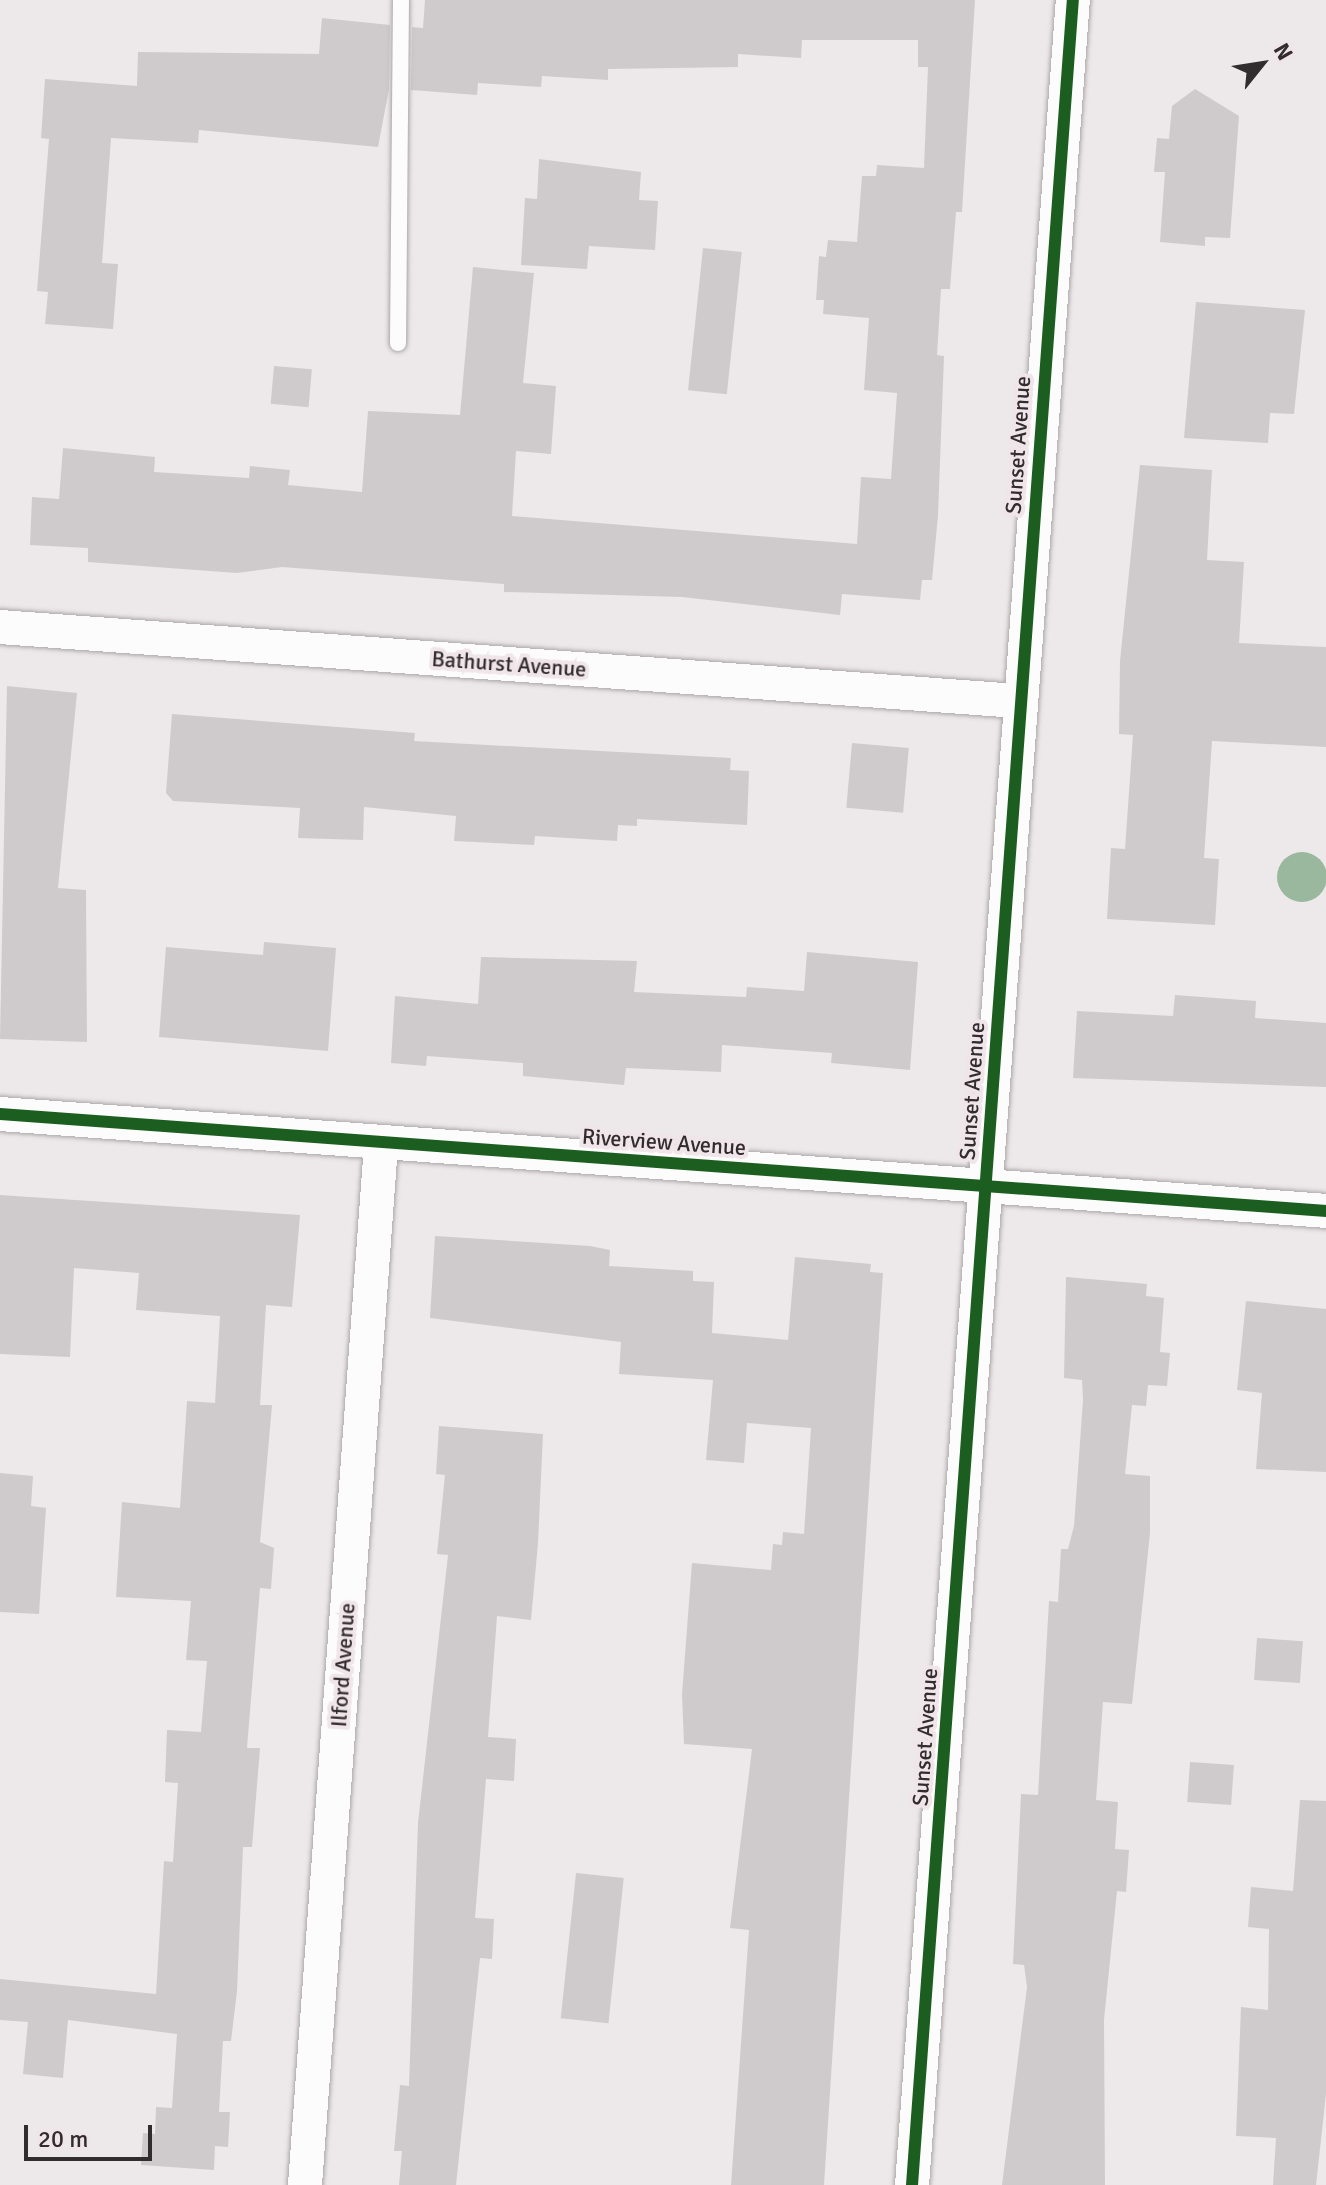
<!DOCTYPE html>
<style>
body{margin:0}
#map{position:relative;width:1326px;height:2185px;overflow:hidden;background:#ede8e9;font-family:Signika,sans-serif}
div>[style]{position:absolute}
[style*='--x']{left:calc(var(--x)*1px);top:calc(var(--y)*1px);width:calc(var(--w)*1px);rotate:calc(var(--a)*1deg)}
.water>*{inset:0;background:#9ab89d}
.round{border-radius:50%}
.building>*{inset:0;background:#cfcbcc;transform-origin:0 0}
.roads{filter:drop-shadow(0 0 2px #aca7a8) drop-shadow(0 0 2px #aca7a8)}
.lane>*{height:16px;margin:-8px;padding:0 8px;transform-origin:8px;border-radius:8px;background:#fcfcfc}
.street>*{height:34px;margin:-17px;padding:0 17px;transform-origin:17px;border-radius:17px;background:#fcfcfc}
.cycleway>*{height:12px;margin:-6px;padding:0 6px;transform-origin:6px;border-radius:6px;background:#1b5e20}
span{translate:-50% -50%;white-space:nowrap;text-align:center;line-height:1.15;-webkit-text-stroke:8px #f0e5e8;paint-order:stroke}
.street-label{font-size:22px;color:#312c2e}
.north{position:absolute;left:1222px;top:24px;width:80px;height:80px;-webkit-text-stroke:6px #f0e5e8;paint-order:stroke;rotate:60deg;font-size:22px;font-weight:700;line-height:32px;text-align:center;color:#312c2e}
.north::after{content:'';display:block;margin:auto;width:28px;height:36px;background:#312c2e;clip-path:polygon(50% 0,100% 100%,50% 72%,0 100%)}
.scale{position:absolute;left:24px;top:2125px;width:128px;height:36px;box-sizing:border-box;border:4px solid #312c2e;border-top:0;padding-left:10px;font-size:24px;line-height:28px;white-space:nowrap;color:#312c2e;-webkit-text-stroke:6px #f0e5e8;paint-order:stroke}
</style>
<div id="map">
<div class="water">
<i class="round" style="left:1277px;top:852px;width:50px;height:50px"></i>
</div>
<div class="building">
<i style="clip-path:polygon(425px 0,975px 0,962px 212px,956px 212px,950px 289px,941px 289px,937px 355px,944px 356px,938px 515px,932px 580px,922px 580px,920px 600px,842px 594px,840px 615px,682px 597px,504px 592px,504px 584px,282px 567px,237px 573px,88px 562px,88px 548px,30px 545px,32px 497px,59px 499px,63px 448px,155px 457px,154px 472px,249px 478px,250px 466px,290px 470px,288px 485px,362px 492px,368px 411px,460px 415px,473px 267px,534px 273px,523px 383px,556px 386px,551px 454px,516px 451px,512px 516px,857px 544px,861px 477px,891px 479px,897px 393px,864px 390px,869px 318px,823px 314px,824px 300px,816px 300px,819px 256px,826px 257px,828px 240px,857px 242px,862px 176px,876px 176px,877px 165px,924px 168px,928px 67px,918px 67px,918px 40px,802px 40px,801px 58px,738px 54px,738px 67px,608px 69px,608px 80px,542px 76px,541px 87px,478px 83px,477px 95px,411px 90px,412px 27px,423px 28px)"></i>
<i style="clip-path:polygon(322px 18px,390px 25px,389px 89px,378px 147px,199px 130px,198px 143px,111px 138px,102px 263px,118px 264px,113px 329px,45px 324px,48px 292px,37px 291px,49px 139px,41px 138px,45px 79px,137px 86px,138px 52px,319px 54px)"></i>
<i style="clip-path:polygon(1195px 89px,1239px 116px,1230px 238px,1205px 237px,1205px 246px,1160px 242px,1165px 172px,1154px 172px,1157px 138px,1169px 139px,1172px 106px)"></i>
<i style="clip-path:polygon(539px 159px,641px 172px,639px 200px,658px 201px,655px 250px,589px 246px,587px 269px,521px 265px,525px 198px,537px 199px)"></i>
<i style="left:703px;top:248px;width:39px;height:143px;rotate:6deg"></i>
<i style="clip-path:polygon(1196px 302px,1305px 310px,1294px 414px,1270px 413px,1268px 443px,1184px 438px)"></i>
<i style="left:274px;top:366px;width:38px;height:38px;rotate:5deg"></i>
<i style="clip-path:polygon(1140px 465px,1212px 470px,1207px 560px,1244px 562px,1239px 643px,1326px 647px,1326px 747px,1212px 741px,1204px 858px,1219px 859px,1215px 925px,1107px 919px,1111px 848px,1125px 849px,1133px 735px,1119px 734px,1120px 661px)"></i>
<i style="clip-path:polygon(7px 686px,77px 693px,58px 888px,86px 890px,87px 1042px,0 1039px)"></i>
<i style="clip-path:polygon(172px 714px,415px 733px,414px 741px,731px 758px,730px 770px,749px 771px,747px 825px,637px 819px,637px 826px,618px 825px,617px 841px,535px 836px,534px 845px,454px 841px,456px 816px,364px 807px,363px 840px,298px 838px,300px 808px,173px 801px,166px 793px)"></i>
<i style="left:852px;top:743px;width:57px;height:65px;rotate:5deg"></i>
<i style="clip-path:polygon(264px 942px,336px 948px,328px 1051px,159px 1037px,166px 947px,263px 955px)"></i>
<i style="clip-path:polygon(807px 952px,918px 962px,910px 1070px,831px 1063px,832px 1053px,722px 1045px,721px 1072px,626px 1068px,624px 1085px,523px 1076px,523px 1063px,427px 1056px,426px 1066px,391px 1063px,395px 996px,478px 1004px,481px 957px,637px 961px,634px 992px,746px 997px,747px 987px,804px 991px)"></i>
<i style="clip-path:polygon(1175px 995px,1256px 1001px,1255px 1018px,1326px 1023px,1326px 1087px,1073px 1078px,1077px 1011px,1173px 1016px)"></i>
<i style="clip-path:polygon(0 1195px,300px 1215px,292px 1307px,266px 1305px,260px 1405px,272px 1405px,260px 1542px,274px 1548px,271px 1589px,260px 1588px,247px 1748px,260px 1748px,252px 1847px,243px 1847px,237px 1991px,231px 2041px,223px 2041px,219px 2112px,230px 2112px,228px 2147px,215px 2146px,214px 2170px,141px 2165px,143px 2133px,155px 2134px,156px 2107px,172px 2108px,177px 2034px,68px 2020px,63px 2078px,23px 2074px,28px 2022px,0 2020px,0 1979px,156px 1994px,164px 1861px,173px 1862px,178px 1783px,165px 1782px,167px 1730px,201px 1732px,207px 1661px,186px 1660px,191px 1601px,116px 1597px,122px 1502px,180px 1508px,187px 1401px,215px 1403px,220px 1316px,136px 1310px,139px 1273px,74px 1268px,70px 1357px,0 1354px)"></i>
<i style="clip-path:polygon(435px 1236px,590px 1246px,610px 1250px,609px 1266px,693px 1271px,693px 1281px,714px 1282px,712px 1333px,788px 1340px,795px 1257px,871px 1264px,870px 1272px,883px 1273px,824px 2185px,731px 2185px,749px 1930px,730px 1928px,752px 1749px,684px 1744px,682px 1694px,692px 1563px,771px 1570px,773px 1544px,782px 1545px,783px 1532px,804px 1534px,811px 1428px,747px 1423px,744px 1463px,706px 1460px,713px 1380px,619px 1374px,621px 1342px,430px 1318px)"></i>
<i style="clip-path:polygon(1066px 1277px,1147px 1284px,1146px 1296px,1164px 1298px,1160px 1352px,1170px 1353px,1167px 1386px,1148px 1385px,1146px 1406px,1132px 1405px,1125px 1474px,1150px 1476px,1150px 1533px,1132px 1704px,1103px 1702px,1096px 1800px,1118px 1802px,1115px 1849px,1129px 1850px,1126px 1892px,1117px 1891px,1104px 2020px,1105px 2185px,1002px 2185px,1027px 1987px,1024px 1965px,1013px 1964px,1021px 1794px,1038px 1795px,1049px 1601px,1058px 1602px,1061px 1549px,1068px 1549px,1074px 1526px,1083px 1400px,1082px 1380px,1064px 1378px)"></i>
<i style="clip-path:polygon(1246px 1301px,1326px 1309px,1326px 1472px,1256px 1469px,1262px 1393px,1237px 1390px)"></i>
<i style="clip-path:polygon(439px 1426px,543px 1434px,538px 1543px,531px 1620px,497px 1616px,488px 1737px,516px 1739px,514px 1781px,486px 1779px,475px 1918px,494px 1919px,492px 1959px,480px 1958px,456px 2185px,399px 2185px,402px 2151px,394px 2151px,400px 2085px,409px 2086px,418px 1823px,448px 1555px,437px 1554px,445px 1475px,436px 1474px)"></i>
<i style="clip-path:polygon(0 1473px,33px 1476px,31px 1506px,46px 1508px,39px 1614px,0 1612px)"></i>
<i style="left:1257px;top:1638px;width:46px;height:42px;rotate:4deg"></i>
<i style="left:1190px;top:1762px;width:44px;height:40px;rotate:4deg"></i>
<i style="clip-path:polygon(1300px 1800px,1326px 1801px,1326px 2094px,1316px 2185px,1273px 2185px,1276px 2138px,1236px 2136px,1241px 2007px,1268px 2010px,1269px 1929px,1248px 1927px,1251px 1887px,1293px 1891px)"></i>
<i style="left:576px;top:1873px;width:48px;height:146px;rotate:6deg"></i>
</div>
<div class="roads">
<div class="lane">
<i style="--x:398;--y:343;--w:343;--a:-89.5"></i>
</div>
<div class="street">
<i style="--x:0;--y:627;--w:1021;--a:4.16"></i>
<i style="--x:0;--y:1114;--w:1330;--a:4.18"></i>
<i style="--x:305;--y:2185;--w:1044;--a:-85.82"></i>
<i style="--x:912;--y:2185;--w:2191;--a:-85.79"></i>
</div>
</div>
<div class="cycleway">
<i style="--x:0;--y:1114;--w:1330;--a:4.18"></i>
<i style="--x:912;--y:2185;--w:2191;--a:-85.79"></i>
</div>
<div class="street-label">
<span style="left:1018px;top:445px;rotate:-86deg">Sunset Avenue</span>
<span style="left:509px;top:664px;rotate:4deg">Bathurst Avenue</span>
<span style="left:972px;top:1091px;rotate:-86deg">Sunset Avenue</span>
<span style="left:664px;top:1142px;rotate:4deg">Riverview Avenue</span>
<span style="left:343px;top:1665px;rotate:-86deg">Ilford Avenue</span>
<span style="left:925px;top:1737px;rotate:-86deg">Sunset Avenue</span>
</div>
<div class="north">N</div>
<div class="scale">20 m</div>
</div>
